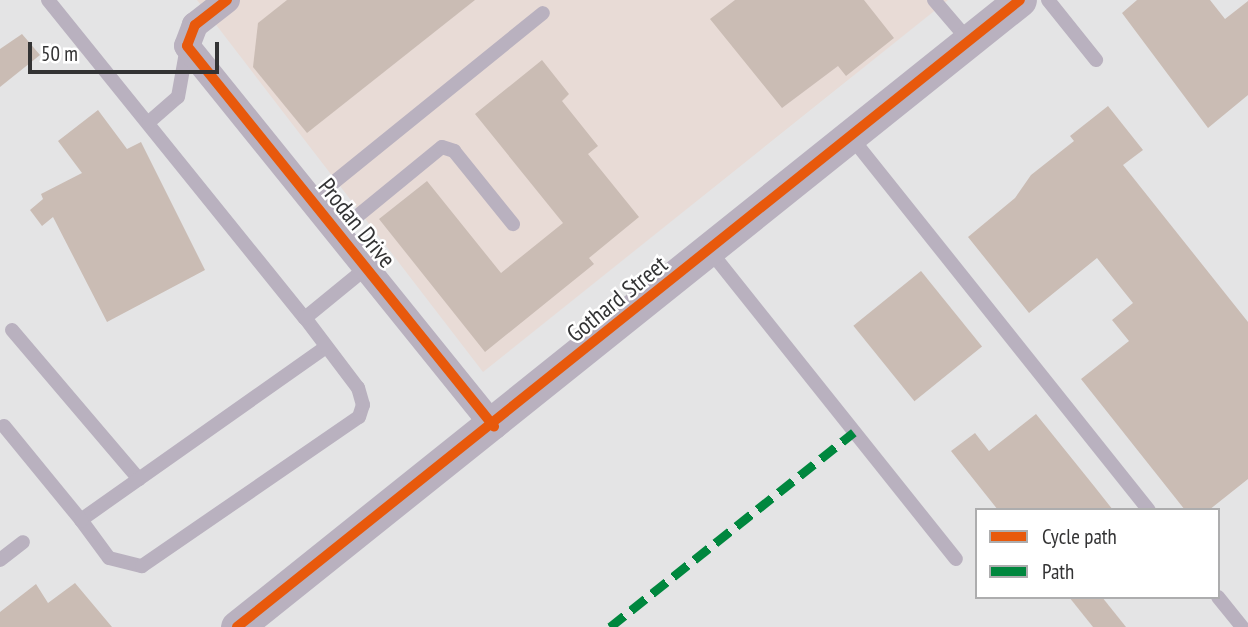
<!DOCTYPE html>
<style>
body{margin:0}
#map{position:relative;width:1248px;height:627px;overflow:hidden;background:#e4e4e5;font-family:"PT Sans Narrow",sans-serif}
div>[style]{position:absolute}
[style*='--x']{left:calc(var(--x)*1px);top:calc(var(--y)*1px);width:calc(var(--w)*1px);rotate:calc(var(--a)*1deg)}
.industrial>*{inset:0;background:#e8dbd6}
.building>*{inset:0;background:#cabcb4;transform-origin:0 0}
.service>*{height:14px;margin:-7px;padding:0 7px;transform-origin:7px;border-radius:7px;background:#b9b1bf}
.minor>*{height:26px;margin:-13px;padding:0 13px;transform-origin:13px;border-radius:13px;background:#b9b1bf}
.tertiary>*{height:33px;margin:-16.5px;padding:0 16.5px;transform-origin:16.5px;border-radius:16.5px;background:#b9b1bf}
.quiet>*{height:9px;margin-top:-4.5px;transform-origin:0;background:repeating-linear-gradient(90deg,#00873e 0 18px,transparent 0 27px)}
.cycleway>*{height:10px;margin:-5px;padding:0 5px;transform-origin:5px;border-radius:5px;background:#e8590c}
span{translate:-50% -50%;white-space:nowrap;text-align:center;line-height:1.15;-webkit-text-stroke:5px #fff;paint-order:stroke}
.street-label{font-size:24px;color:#333334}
.legend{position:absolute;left:975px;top:508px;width:245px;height:91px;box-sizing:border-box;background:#fff;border:2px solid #adadae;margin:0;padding:9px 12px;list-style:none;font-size:21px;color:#333334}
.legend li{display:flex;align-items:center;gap:14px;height:35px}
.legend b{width:35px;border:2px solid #adadae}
.scale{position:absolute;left:28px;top:42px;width:191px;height:32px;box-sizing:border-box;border:4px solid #333334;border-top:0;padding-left:9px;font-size:21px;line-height:24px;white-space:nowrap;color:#333334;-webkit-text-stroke:5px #fff;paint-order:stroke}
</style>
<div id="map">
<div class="industrial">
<i style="clip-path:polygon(197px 0,948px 0,483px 372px)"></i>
</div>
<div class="building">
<i style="clip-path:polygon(287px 0,475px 0,307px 133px,253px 67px,258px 23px)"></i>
<i style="clip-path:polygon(735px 0,864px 0,894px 38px,846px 76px,838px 66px,782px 108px,710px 19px)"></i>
<i style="clip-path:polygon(1137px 0,1210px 0,1225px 19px,1248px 1px,1248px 95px,1208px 128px,1122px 13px)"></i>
<i style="clip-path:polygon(22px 34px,40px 55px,0 87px,0 49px)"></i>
<i style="clip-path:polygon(542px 60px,569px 94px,562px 101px,598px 146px,588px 154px,639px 217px,589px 258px,594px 264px,485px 352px,379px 219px,427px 181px,501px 273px,563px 223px,475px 114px)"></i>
<i style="clip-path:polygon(1108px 106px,1143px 150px,1123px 165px,1248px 322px,1248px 479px,1209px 510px,1185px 510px,1081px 379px,1129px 341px,1112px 320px,1133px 303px,1097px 258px,1029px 313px,968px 237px,1015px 198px,1031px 175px,1074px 141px,1070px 136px)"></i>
<i style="clip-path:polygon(98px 110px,127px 149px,141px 142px,205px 270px,107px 322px,53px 217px,42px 226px,30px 210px,43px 199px,41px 194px,82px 173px,58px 141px)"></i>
<i style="left:921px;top:271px;width:97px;height:87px;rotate:51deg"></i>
<i style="clip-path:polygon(1036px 414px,1094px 486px,1113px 510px,998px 510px,951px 451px,975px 433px,989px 451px)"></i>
<i style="clip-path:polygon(75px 583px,112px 627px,0 627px,0 612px,36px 584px,48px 603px)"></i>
<i style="clip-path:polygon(1069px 597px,1102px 597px,1126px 627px,1093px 627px)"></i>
</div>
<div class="service">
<i style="--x:48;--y:0;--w:409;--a:51.1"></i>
<i style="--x:934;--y:0;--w:54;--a:49.5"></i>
<i style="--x:1048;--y:0;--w:77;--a:51.3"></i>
<i style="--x:149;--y:122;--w:38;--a:-41"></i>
<i style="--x:178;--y:97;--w:51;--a:-79.8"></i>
<i style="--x:851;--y:137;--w:477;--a:51.4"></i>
<i style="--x:312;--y:200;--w:297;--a:-39"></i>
<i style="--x:338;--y:232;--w:134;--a:-39.3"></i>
<i style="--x:442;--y:147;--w:13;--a:18"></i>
<i style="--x:454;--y:151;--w:94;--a:51.1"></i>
<i style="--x:710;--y:251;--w:394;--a:51.4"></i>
<i style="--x:12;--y:330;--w:196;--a:49.6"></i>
<i style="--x:326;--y:347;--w:300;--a:144.8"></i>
<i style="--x:81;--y:520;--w:47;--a:53.6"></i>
<i style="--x:109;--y:558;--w:34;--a:14"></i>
<i style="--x:142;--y:566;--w:263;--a:-34.5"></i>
<i style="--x:359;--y:417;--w:13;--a:-72"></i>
<i style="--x:363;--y:405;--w:18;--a:-106"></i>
<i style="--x:358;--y:388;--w:88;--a:-127.1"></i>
<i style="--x:305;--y:318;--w:79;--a:-39.3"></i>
<i style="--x:4;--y:426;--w:122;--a:50.7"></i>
<i style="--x:0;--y:560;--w:29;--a:-38"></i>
<i style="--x:1218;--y:597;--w:38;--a:51"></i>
</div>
<div class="minor">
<i style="--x:227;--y:0;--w:41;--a:142"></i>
<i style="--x:195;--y:25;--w:22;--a:111"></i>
<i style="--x:187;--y:46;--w:489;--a:51.1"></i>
</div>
<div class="tertiary">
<i style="--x:237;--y:627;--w:1003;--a:-38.69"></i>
</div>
<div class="quiet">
<i style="--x:610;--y:627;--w:312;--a:-38.6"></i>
</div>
<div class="cycleway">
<i style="--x:227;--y:0;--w:41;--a:142"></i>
<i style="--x:195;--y:25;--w:22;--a:111"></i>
<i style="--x:187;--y:46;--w:489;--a:51.1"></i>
<i style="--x:237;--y:627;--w:1003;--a:-38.69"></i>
</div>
<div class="street-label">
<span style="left:357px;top:223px;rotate:51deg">Prodan Drive</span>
<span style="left:617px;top:299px;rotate:-39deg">Gothard Street</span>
</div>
<ul class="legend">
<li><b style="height:9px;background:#e8590c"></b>Cycle path</li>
<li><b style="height:9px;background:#00873e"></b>Path</li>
</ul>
<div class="scale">50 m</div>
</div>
